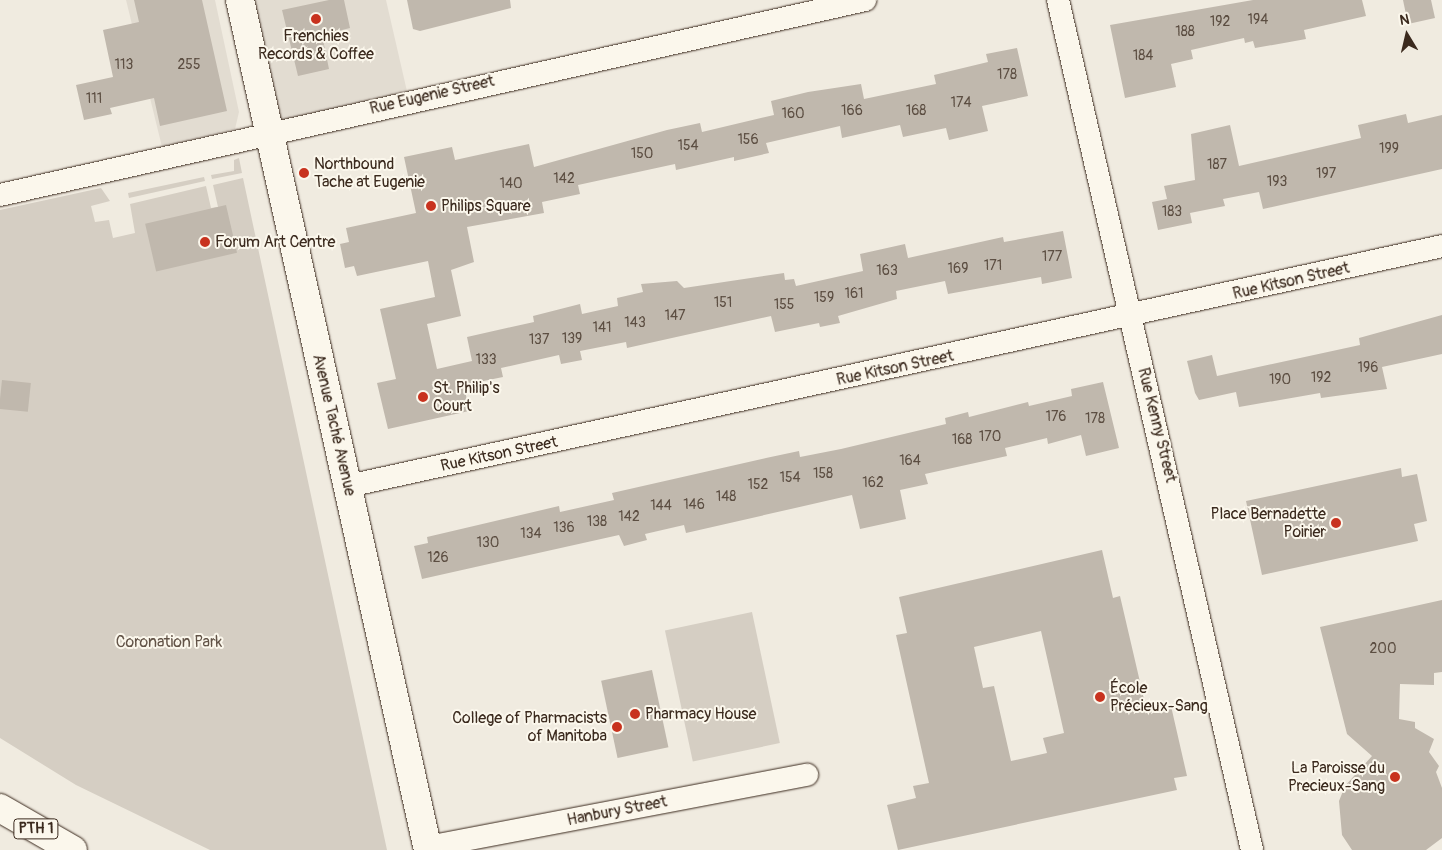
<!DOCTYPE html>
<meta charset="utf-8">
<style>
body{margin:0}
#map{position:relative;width:1442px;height:850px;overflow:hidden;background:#f0ebe0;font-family:Pangolin,sans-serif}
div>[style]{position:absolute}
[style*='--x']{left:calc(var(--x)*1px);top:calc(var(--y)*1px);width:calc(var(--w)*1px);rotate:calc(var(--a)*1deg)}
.built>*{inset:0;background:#e2dcd1}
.green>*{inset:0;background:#d5cec3;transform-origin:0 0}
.building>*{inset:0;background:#c0b8ad;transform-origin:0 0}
.roads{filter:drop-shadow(0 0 1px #3b2a1e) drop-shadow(0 0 1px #3b2a1e)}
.street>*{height:22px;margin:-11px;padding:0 11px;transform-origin:11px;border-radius:11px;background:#fbf7ec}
.secondary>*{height:28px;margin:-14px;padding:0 14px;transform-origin:14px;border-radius:14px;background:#fbf7ec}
.highway>*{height:28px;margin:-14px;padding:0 14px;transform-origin:14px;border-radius:14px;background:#fbf7ec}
.dots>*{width:14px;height:14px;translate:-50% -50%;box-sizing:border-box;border:2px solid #fbf7ec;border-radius:50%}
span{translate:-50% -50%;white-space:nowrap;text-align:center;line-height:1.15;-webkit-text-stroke:4px #fbf7ec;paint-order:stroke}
.number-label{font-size:14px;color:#5c4e42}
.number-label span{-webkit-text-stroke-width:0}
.shield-label span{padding:1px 4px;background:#fbf7ec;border:1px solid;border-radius:4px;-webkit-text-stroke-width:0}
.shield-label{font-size:15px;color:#3b2a1e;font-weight:700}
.poi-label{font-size:16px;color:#3b2a1e}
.left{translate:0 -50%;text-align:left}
.right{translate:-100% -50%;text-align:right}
.street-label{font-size:16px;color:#3b2a1e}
.park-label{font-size:16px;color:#625347}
.north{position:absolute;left:1382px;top:10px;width:50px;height:50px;-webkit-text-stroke:4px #fbf7ec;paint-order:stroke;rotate:351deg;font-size:14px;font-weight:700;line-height:20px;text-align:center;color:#3b2a1e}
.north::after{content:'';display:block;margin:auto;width:18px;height:22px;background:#3b2a1e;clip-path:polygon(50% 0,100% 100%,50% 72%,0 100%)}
</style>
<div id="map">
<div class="built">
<i style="clip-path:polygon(126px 0,215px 0,239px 112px,235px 129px,162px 147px)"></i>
<i style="clip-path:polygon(240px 0,386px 0,409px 100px,268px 134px)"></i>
</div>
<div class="green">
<i style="clip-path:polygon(239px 158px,242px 173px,212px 179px,211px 175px,234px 171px,234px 160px)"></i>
<i style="clip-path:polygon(204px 177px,205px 181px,129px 198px,128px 193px)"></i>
<i style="clip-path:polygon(243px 178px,387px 850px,210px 850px,76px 785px,0 738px,0 210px,101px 188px,110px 201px,91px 206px,95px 222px,109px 220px,113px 238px,135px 233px,130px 204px,206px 186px,211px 208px,218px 207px,213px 185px)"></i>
<i style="left:752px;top:612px;width:134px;height:89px;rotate:78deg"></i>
</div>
<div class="building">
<i style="clip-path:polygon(134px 0,202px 0,227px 111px,160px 126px,154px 98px,110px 108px,112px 114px,84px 120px,76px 85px,113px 77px,103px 30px,139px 22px)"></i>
<i style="clip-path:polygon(329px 0,344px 0,350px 28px,322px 35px,329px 69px,298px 76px,282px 10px)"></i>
<i style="clip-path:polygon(407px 0,510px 0,511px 8px,420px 31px,413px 29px)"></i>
<i style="clip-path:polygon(1253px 0,1362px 0,1366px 16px,1304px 30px,1306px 39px,1284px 43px,1255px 48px,1253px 41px,1245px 43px,1244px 38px,1191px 50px,1193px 59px,1171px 64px,1176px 87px,1125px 98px,1110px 25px)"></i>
<i style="clip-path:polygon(1403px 0,1431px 0,1435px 18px,1408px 24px)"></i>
<i style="clip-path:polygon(1017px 48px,1028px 96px,982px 106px,988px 131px,949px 140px,946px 128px,903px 137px,900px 125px,842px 138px,840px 126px,766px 143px,769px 153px,734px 161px,734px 157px,676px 170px,675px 164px,578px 185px,580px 194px,542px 202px,544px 213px,467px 227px,474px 262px,451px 270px,461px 316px,427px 324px,437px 369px,472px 361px,467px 337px,534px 322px,533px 316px,580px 304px,582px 314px,618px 306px,617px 298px,643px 292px,641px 284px,677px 281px,684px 288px,784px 273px,785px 280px,794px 279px,796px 286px,863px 271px,860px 254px,905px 244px,908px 258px,1003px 237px,1004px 242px,1063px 231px,1072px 278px,1042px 284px,1041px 277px,948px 294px,945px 281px,896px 291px,897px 299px,838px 316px,840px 323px,820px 327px,819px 323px,775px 332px,771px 316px,627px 348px,626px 342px,580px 351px,582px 360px,561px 364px,559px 355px,501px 368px,503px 377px,464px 385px,469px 411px,388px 429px,377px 383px,396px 379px,380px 309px,435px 297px,428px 261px,357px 276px,354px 266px,345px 268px,340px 244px,349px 242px,346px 228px,416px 213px,404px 157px,452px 147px,455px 160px,529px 144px,534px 167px,667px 130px,700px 123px,702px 132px,774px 115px,771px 101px,808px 92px,861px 84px,864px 99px,936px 84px,934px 75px,988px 62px,986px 54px)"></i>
<i style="clip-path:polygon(1406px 114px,1408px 123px,1442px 115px,1442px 169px,1263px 209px,1259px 192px,1223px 199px,1225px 206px,1190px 213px,1192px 223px,1158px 230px,1152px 202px,1167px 199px,1164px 186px,1195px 180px,1191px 134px,1230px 125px,1239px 166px,1361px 138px,1358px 125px)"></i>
<i style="left:226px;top:205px;width:49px;height:83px;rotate:77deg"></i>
<i style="clip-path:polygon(1442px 315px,1442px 354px,1382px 367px,1387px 389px,1321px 398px,1320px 393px,1239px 407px,1236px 392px,1199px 400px,1195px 393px,1187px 361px,1212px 355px,1217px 376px,1360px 345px,1359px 338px)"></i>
<i style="left:2px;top:380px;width:29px;height:29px;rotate:6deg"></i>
<i style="clip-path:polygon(1103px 382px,1119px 448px,1086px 456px,1081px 435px,1048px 444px,1047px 438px,1005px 448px,1007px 456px,925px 474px,928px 484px,900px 490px,906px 519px,860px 529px,852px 495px,686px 533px,684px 525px,645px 534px,647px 540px,624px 546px,619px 535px,422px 579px,414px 546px,428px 543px,427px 537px,559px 506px,560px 512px,614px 500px,612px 493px,766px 458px,799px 451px,800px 457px,841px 449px,946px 424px,945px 418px,968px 412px,969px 417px,1028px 402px,1029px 406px,1072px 396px,1071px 389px)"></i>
<i style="clip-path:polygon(1401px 468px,1402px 477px,1417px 474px,1427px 521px,1414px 524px,1418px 541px,1262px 575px,1246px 501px)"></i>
<i style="clip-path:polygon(evenodd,1102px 550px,1113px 598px,1120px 596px,1147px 712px,1171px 706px,1187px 776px,1174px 778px,1177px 790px,898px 850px,887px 805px,916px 798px,913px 786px,929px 783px,896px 635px,907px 633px,899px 597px,1102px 550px,1041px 631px,1064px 733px,1043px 738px,1047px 753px,1011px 761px,994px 686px,983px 688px,974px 647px,1041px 631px)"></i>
<i style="clip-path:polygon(1442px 600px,1442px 672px,1434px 673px,1434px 685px,1400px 684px,1399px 719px,1415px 722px,1415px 728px,1434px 739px,1429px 752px,1439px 766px,1436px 772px,1442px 788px,1442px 838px,1426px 850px,1352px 850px,1342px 835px,1339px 801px,1345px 786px,1372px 756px,1347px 734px,1320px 627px)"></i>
<i style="left:652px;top:670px;width:79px;height:52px;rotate:78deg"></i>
</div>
<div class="roads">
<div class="street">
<i style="--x:1058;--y:0;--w:872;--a:77.14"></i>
<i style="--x:0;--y:195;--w:887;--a:-12.7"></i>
<i style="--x:348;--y:486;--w:1120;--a:-12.37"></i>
<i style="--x:428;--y:847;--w:386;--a:-10.8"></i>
</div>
<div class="secondary">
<i style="--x:240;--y:0;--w:871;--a:77.53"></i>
</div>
<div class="highway">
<i style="--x:0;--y:808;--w:84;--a:29.9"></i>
</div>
</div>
<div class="dots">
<i style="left:316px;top:19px;background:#c8321e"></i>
<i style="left:304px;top:173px;background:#c8321e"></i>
<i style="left:431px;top:206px;background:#c8321e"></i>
<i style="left:205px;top:242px;background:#c8321e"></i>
<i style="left:423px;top:397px;background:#c8321e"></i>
<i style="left:1336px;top:523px;background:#c8321e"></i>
<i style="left:1100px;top:697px;background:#c8321e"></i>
<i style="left:635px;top:714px;background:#c8321e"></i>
<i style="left:617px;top:727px;background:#c8321e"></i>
<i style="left:1395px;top:777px;background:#c8321e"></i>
</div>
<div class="number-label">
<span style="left:1258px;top:20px">194</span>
<span style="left:1220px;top:22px">192</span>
<span style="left:1185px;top:32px">188</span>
<span style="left:1143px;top:56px">184</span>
<span style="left:124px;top:65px">113</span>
<span style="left:189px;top:65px">255</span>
<span style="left:1007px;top:75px">178</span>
<span style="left:94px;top:99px">111</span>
<span style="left:961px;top:103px">174</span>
<span style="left:852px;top:111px">166</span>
<span style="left:916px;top:111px">168</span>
<span style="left:793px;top:114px">160</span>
<span style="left:748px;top:140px">156</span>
<span style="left:688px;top:146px">154</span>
<span style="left:1389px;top:149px">199</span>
<span style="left:642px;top:154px">150</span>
<span style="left:1217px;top:165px">187</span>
<span style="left:1326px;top:174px">197</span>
<span style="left:564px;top:179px">142</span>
<span style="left:1277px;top:182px">193</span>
<span style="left:511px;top:184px">140</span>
<span style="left:1172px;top:212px">183</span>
<span style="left:1052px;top:257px">177</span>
<span style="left:993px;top:266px">171</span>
<span style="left:958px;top:269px">169</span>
<span style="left:887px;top:271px">163</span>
<span style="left:854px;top:294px">161</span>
<span style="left:824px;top:298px">159</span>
<span style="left:723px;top:303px">151</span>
<span style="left:784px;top:305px">155</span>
<span style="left:675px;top:316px">147</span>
<span style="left:635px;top:323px">143</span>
<span style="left:602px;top:328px">141</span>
<span style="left:572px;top:339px">139</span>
<span style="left:539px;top:340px">137</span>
<span style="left:486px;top:360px">133</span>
<span style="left:1368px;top:368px">196</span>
<span style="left:1321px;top:378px">192</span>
<span style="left:1280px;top:380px">190</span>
<span style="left:1056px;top:417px">176</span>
<span style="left:1095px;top:419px">178</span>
<span style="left:990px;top:437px">170</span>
<span style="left:962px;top:440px">168</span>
<span style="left:910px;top:461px">164</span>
<span style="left:823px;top:474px">158</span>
<span style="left:790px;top:478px">154</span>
<span style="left:873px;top:483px">162</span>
<span style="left:758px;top:485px">152</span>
<span style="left:726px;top:497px">148</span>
<span style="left:694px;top:505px">146</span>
<span style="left:661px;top:506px">144</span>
<span style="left:629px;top:517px">142</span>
<span style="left:597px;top:522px">138</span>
<span style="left:564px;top:528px">136</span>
<span style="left:531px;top:534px">134</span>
<span style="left:488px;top:543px">130</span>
<span style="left:438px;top:558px">126</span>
<span style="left:1383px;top:649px">200</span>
</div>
<div class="shield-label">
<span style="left:36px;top:829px">PTH 1</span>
</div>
<div class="poi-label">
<span style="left:316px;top:45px">Frenchies<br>Records &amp; Coffee</span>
<span class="left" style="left:314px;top:173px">Northbound<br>Tache at Eugenie</span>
<span class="left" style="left:441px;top:206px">Philips Square</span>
<span class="left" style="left:215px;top:242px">Forum Art Centre</span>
<span class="left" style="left:433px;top:397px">St. Philip's<br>Court</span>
<span class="right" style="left:1326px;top:523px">Place Bernadette<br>Poirier</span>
<span class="left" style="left:1110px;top:697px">École<br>Précieux-Sang</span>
<span class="left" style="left:645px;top:714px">Pharmacy House</span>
<span class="right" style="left:607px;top:727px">College of Pharmacists<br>of Manitoba</span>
<span class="right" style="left:1385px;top:777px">La Paroisse du<br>Precieux-Sang</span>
</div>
<div class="street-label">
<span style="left:432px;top:95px;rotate:-13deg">Rue Eugenie Street</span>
<span style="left:1291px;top:281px;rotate:-13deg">Rue Kitson Street</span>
<span style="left:895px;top:368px;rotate:-12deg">Rue Kitson Street</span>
<span style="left:334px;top:425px;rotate:77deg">Avenue Taché Avenue</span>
<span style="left:1157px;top:425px;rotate:76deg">Rue Kenny Street</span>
<span style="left:499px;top:454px;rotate:-12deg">Rue Kitson Street</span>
<span style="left:617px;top:811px;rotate:-11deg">Hanbury Street</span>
</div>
<div class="park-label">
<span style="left:169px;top:642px">Coronation Park</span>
</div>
<div class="north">N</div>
</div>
